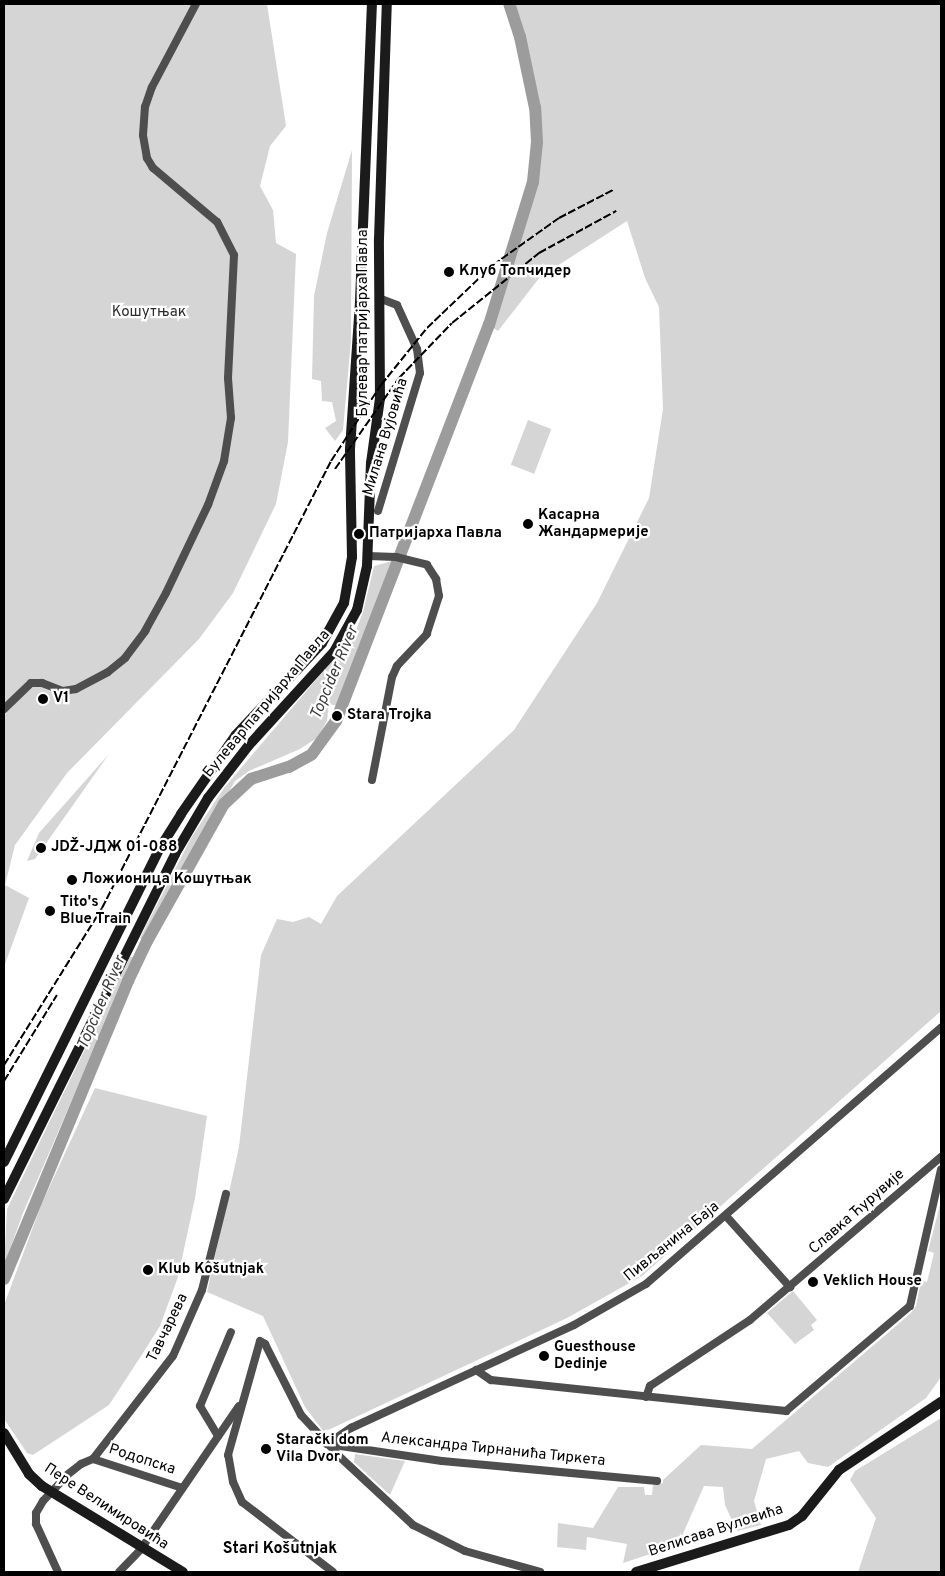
<!DOCTYPE html>
<meta charset="utf-8">
<style>
body{margin:0}
#map{position:relative;width:945px;height:1576px;overflow:hidden;background:#fff;font-family:Overpass,sans-serif}
div>[style]{position:absolute}
[style*='--x']{left:calc(var(--x)*1px);top:calc(var(--y)*1px);width:calc(var(--w)*1px);rotate:calc(var(--a)*1deg)}
.green>*{inset:0;background:#d5d5d5;transform-origin:0 0}
.river>*{height:12px;margin:-6px;padding:0 6px;transform-origin:6px;border-radius:6px;background:#9c9c9c}
.street>*{height:8px;margin:-4px;padding:0 4px;transform-origin:4px;border-radius:4px;background:#4e4e4e}
.secondary>*{height:10px;margin:-5px;padding:0 5px;transform-origin:5px;border-radius:5px;background:#1b1b1b}
.rail>*{height:2px;margin-top:-1px;transform-origin:0;background:repeating-linear-gradient(90deg,#000 0 8px,transparent 0 10.5px)}
.dots>*{width:14px;height:14px;translate:-50% -50%;box-sizing:border-box;border:2px solid #fff;border-radius:50%}
span{translate:-50% -50%;white-space:nowrap;text-align:center;line-height:1.15;-webkit-text-stroke:4.5px #fff;paint-order:stroke}
.poi-label{font-size:15px;color:#000;font-weight:700}
.left{translate:0 -50%;text-align:left}
.park-label{font-size:15px;color:#2c2c2c}
.street-label{font-size:15px;color:#000}
.water-label{font-size:16px;color:#3d3d3d;font-style:italic}
.neighbourhood-label{font-size:16px;color:#000;font-weight:700}
.frame{position:absolute;inset:0;border:5px solid #000;pointer-events:none}
</style>
<div id="map">
<div class="green">
<i style="clip-path:polygon(4px 4px,267px 4px,286px 126px,270px 146px,260px 186px,273px 210px,276px 243px,296px 254px,288px 442px,276px 504px,233px 593px,199px 639px,67px 773px,15px 845px,5px 885px,29px 898px,4px 967px)"></i>
<i style="clip-path:polygon(509px 4px,941px 4px,941px 1011px,642px 1276px,567px 1318px,324px 1432px,305px 1407px,263px 1316px,207px 1292px,239px 1147px,261px 955px,277px 919px,293px 922px,309px 917px,321px 924px,337px 896px,514px 730px,597px 603px,649px 498px,663px 409px,659px 307px,645px 278px,627px 221px,540px 277px,498px 331px,489px 325px,533px 182px,537px 142px,535px 108px,520px 37px)"></i>
<i style="clip-path:polygon(352px 150px,351px 340px,343px 430px,335px 441px,325px 428px,336px 421px,332px 402px,322px 401px,321px 381px,312px 379px,314px 296px,327px 233px)"></i>
<i style="left:528px;top:420px;width:25px;height:48px;rotate:21deg"></i>
<i style="clip-path:polygon(396px 560px,338px 706px,329px 704px,327px 721px,317px 738px,300px 749px,249px 771px,235px 781px,144px 940px,140px 938px,191px 838px,224px 788px,354px 635px,363px 612px,374px 566px)"></i>
<i style="clip-path:polygon(109px 754px,35px 859px,27px 861px,39px 833px)"></i>
<i style="clip-path:polygon(130px 957px,134px 957px,23px 1213px,4px 1266px,7px 1209px)"></i>
<i style="clip-path:polygon(95px 1088px,207px 1116px,195px 1198px,178px 1277px,160px 1326px,143px 1353px,109px 1405px,33px 1455px,27px 1453px,4px 1419px,4px 1305px,42px 1203px)"></i>
<i style="clip-path:polygon(941px 1201px,941px 1377px,926px 1398px,828px 1467px,808px 1463px,799px 1451px,766px 1459px,754px 1501px,761px 1525px,737px 1531px,725px 1505px,723px 1487px,704px 1486px,678px 1545px,623px 1563px,627px 1544px,587px 1537px,586px 1550px,557px 1547px,558px 1523px,593px 1528px,618px 1487px,644px 1487px,645px 1495px,652px 1495px,653px 1485px,663px 1483px,663px 1480px,701px 1445px,752px 1449px,910px 1314px,916px 1306px,921px 1281px,927px 1282px,934px 1253px,928px 1251px)"></i>
<i style="clip-path:polygon(793px 1291px,817px 1320px,811px 1325px,814px 1330px,795px 1344px,767px 1313px)"></i>
<i style="clip-path:polygon(941px 1418px,941px 1572px,858px 1572px,876px 1518px,850px 1480px,855px 1471px)"></i>
<i style="clip-path:polygon(355px 1454px,405px 1461px,390px 1495px,354px 1462px)"></i>
</div>
<div class="river">
<i style="--x:4;--y:1279;--w:323;--a:-67.4"></i>
<i style="--x:128;--y:981;--w:44;--a:-64.6"></i>
<i style="--x:147;--y:941;--w:157;--a:-60.7"></i>
<i style="--x:224;--y:804;--w:37;--a:-43"></i>
<i style="--x:251;--y:779;--w:40;--a:-18"></i>
<i style="--x:289;--y:767;--w:26;--a:-29"></i>
<i style="--x:312;--y:754;--w:41;--a:-54"></i>
<i style="--x:336;--y:721;--w:425;--a:-68.9"></i>
<i style="--x:489;--y:325;--w:150;--a:-72.9"></i>
<i style="--x:533;--y:182;--w:40;--a:-84.3"></i>
<i style="--x:537;--y:142;--w:34;--a:-93"></i>
<i style="--x:535;--y:108;--w:73;--a:-101.9"></i>
<i style="--x:520;--y:37;--w:35;--a:-108"></i>
</div>
<div class="street">
<i style="--x:378;--y:511;--w:144;--a:-73.1"></i>
<i style="--x:420;--y:373;--w:24;--a:-97"></i>
<i style="--x:417;--y:349;--w:48;--a:-114.4"></i>
<i style="--x:397;--y:305;--w:19;--a:-159"></i>
<i style="--x:368;--y:556;--w:28;--a:2"></i>
<i style="--x:396;--y:557;--w:32;--a:14"></i>
<i style="--x:427;--y:565;--w:17;--a:57"></i>
<i style="--x:436;--y:579;--w:17;--a:80"></i>
<i style="--x:439;--y:596;--w:40;--a:108"></i>
<i style="--x:427;--y:634;--w:44;--a:133.2"></i>
<i style="--x:397;--y:666;--w:12;--a:114"></i>
<i style="--x:392;--y:677;--w:105;--a:101"></i>
<i style="--x:4;--y:709;--w:37;--a:-44"></i>
<i style="--x:31;--y:683;--w:11;--a:0"></i>
<i style="--x:42;--y:683;--w:22;--a:21"></i>
<i style="--x:63;--y:691;--w:13;--a:-9"></i>
<i style="--x:76;--y:689;--w:36;--a:-28"></i>
<i style="--x:108;--y:672;--w:22;--a:-39"></i>
<i style="--x:125;--y:658;--w:34;--a:-53"></i>
<i style="--x:145;--y:631;--w:43;--a:-61.1"></i>
<i style="--x:166;--y:593;--w:98;--a:-64.5"></i>
<i style="--x:208;--y:505;--w:47;--a:-70"></i>
<i style="--x:224;--y:461;--w:44;--a:-80.8"></i>
<i style="--x:231;--y:418;--w:40;--a:-94.3"></i>
<i style="--x:228;--y:378;--w:123;--a:-87.2"></i>
<i style="--x:234;--y:255;--w:37;--a:-117"></i>
<i style="--x:217;--y:222;--w:84;--a:-139.8"></i>
<i style="--x:153;--y:168;--w:12;--a:-121"></i>
<i style="--x:147;--y:158;--w:23;--a:-100"></i>
<i style="--x:143;--y:135;--w:28;--a:-86"></i>
<i style="--x:145;--y:107;--w:21;--a:-71"></i>
<i style="--x:152;--y:87;--w:94;--a:-62.1"></i>
<i style="--x:726;--y:1216;--w:96;--a:48"></i>
<i style="--x:476;--y:1370;--w:18;--a:34"></i>
<i style="--x:491;--y:1380;--w:297;--a:6"></i>
<i style="--x:786;--y:1411;--w:162;--a:-40.3"></i>
<i style="--x:910;--y:1306;--w:140;--a:-77.2"></i>
<i style="--x:646;--y:1397;--w:12;--a:-70"></i>
<i style="--x:650;--y:1386;--w:120;--a:-33.4"></i>
<i style="--x:750;--y:1320;--w:251;--a:-40.5"></i>
<i style="--x:218;--y:1436;--w:35;--a:-121"></i>
<i style="--x:200;--y:1406;--w:80;--a:-67.3"></i>
<i style="--x:327;--y:1444;--w:29;--a:-34"></i>
<i style="--x:351;--y:1428;--w:246;--a:-24.8"></i>
<i style="--x:574;--y:1325;--w:83;--a:-29.7"></i>
<i style="--x:646;--y:1284;--w:391;--a:-41"></i>
<i style="--x:327;--y:1444;--w:116;--a:8.4"></i>
<i style="--x:442;--y:1461;--w:216;--a:5.3"></i>
<i style="--x:93;--y:1459;--w:130;--a:-52.2"></i>
<i style="--x:173;--y:1356;--w:72;--a:-66.3"></i>
<i style="--x:202;--y:1290;--w:99;--a:-76"></i>
<i style="--x:93;--y:1459;--w:94;--a:18"></i>
<i style="--x:58;--y:1572;--w:53;--a:-114.6"></i>
<i style="--x:36;--y:1524;--w:11;--a:-90"></i>
<i style="--x:36;--y:1513;--w:14;--a:-60"></i>
<i style="--x:43;--y:1501;--w:35;--a:-47"></i>
<i style="--x:67;--y:1475;--w:18;--a:-38"></i>
<i style="--x:81;--y:1464;--w:13;--a:-23"></i>
<i style="--x:119;--y:1572;--w:32;--a:-46"></i>
<i style="--x:141;--y:1549;--w:173;--a:-55.6"></i>
<i style="--x:333;--y:1572;--w:115;--a:-142.4"></i>
<i style="--x:242;--y:1502;--w:22;--a:-114"></i>
<i style="--x:233;--y:1482;--w:27;--a:-100"></i>
<i style="--x:228;--y:1455;--w:118;--a:-74.3"></i>
<i style="--x:260;--y:1341;--w:6;--a:31"></i>
<i style="--x:265;--y:1344;--w:80;--a:63.1"></i>
<i style="--x:301;--y:1415;--w:60;--a:47"></i>
<i style="--x:342;--y:1459;--w:97;--a:42.9"></i>
<i style="--x:413;--y:1525;--w:58;--a:26.6"></i>
<i style="--x:465;--y:1551;--w:78;--a:15.6"></i>
</div>
<div class="secondary">
<i style="--x:4;--y:1162;--w:351;--a:-63.6"></i>
<i style="--x:160;--y:848;--w:40;--a:-58"></i>
<i style="--x:181;--y:814;--w:96;--a:-55.2"></i>
<i style="--x:236;--y:735;--w:126;--a:-46.9"></i>
<i style="--x:322;--y:643;--w:46;--a:-61.2"></i>
<i style="--x:344;--y:603;--w:47;--a:-80.1"></i>
<i style="--x:352;--y:557;--w:108;--a:-91.1"></i>
<i style="--x:350;--y:449;--w:148;--a:-86.1"></i>
<i style="--x:360;--y:301;--w:297;--a:-87.7"></i>
<i style="--x:4;--y:1199;--w:385;--a:-63.6"></i>
<i style="--x:175;--y:854;--w:65;--a:-59.5"></i>
<i style="--x:208;--y:798;--w:67;--a:-52.3"></i>
<i style="--x:249;--y:745;--w:126;--a:-47.6"></i>
<i style="--x:334;--y:652;--w:48;--a:-61.3"></i>
<i style="--x:357;--y:610;--w:45;--a:-77.2"></i>
<i style="--x:367;--y:566;--w:103;--a:-87.8"></i>
<i style="--x:371;--y:463;--w:66;--a:-82.1"></i>
<i style="--x:380;--y:398;--w:159;--a:-90.4"></i>
<i style="--x:379;--y:239;--w:235;--a:-88.1"></i>
<i style="--x:4;--y:1433;--w:48;--a:58.6"></i>
<i style="--x:29;--y:1474;--w:18;--a:43"></i>
<i style="--x:42;--y:1486;--w:165;--a:31.4"></i>
<i style="--x:636;--y:1572;--w:160;--a:-17.1"></i>
<i style="--x:789;--y:1525;--w:16;--a:-35"></i>
<i style="--x:802;--y:1516;--w:59;--a:-51.2"></i>
<i style="--x:839;--y:1470;--w:123;--a:-33.7"></i>
</div>
<div class="rail">
<i style="--x:335;--y:469;--w:111;--a:-54.9"></i>
<i style="--x:399;--y:378;--w:76;--a:-46.1"></i>
<i style="--x:452;--y:323;--w:112;--a:-38.8"></i>
<i style="--x:539;--y:253;--w:88;--a:-28.6"></i>
<i style="--x:4;--y:1065;--w:185;--a:-58"></i>
<i style="--x:102;--y:908;--w:502;--a:-62.87"></i>
<i style="--x:331;--y:461;--w:91;--a:-56.7"></i>
<i style="--x:381;--y:385;--w:73;--a:-51.1"></i>
<i style="--x:427;--y:328;--w:91;--a:-43.7"></i>
<i style="--x:493;--y:265;--w:81;--a:-35.5"></i>
<i style="--x:559;--y:218;--w:61;--a:-27.4"></i>
<i style="--x:4;--y:1081;--w:101;--a:-58.4"></i>
</div>
<div class="dots">
<i style="left:449px;top:272px;background:#000"></i>
<i style="left:528px;top:524px;background:#000"></i>
<i style="left:359px;top:534px;background:#000"></i>
<i style="left:43px;top:699px;background:#000"></i>
<i style="left:337px;top:716px;background:#000"></i>
<i style="left:41px;top:848px;background:#000"></i>
<i style="left:72px;top:880px;background:#000"></i>
<i style="left:50px;top:911px;background:#000"></i>
<i style="left:148px;top:1270px;background:#000"></i>
<i style="left:813px;top:1282px;background:#000"></i>
<i style="left:544px;top:1356px;background:#000"></i>
<i style="left:266px;top:1449px;background:#000"></i>
</div>
<div class="poi-label">
<span class="left" style="left:459px;top:272px">Клуб Топчидер</span>
<span class="left" style="left:538px;top:524px">Касарна<br>Жандармерије</span>
<span class="left" style="left:369px;top:534px">Патријарха Павла</span>
<span class="left" style="left:53px;top:699px">V1</span>
<span class="left" style="left:347px;top:716px">Stara Trojka</span>
<span class="left" style="left:51px;top:848px">JDŽ-JДЖ 01-088</span>
<span class="left" style="left:82px;top:880px">Ложионица Кошутњак</span>
<span class="left" style="left:60px;top:911px">Tito's<br>Blue Train</span>
<span class="left" style="left:158px;top:1270px">Klub Košutnjak</span>
<span class="left" style="left:823px;top:1282px">Veklich House</span>
<span class="left" style="left:554px;top:1356px">Guesthouse<br>Dedinje</span>
<span class="left" style="left:276px;top:1449px">Starački dom<br>Vila Dvor</span>
</div>
<div class="park-label">
<span style="left:149px;top:313px">Кошутњак</span>
</div>
<div class="street-label">
<span style="left:364px;top:323px;rotate:-90deg">Булевар патријарха Павла</span>
<span style="left:386px;top:437px;rotate:-73deg">Милана Вујовића</span>
<span style="left:267px;top:704px;rotate:-50deg">Булевар патријарха Павла</span>
<span style="left:857px;top:1212px;rotate:-41deg">Славка Ћурувије</span>
<span style="left:672px;top:1242px;rotate:-39deg">Пивљанина Баја</span>
<span style="left:168px;top:1328px;rotate:-64deg">Тавчарева</span>
<span style="left:493px;top:1450px;rotate:6deg">Александра Тирнанића Тиркета</span>
<span style="left:142px;top:1460px;rotate:18deg">Родопска</span>
<span style="left:106px;top:1507px;rotate:33deg">Пере Велимировића</span>
<span style="left:716px;top:1531px;rotate:-18deg">Велисава Вуловића</span>
</div>
<div class="water-label">
<span style="left:335px;top:673px;rotate:-67deg">Topcider River</span>
<span style="left:102px;top:1003px;rotate:-67deg">Topcider River</span>
</div>
<div class="neighbourhood-label">
<span style="left:280px;top:1549px">Stari Košutnjak</span>
</div>
<div class="frame"></div>
</div>
